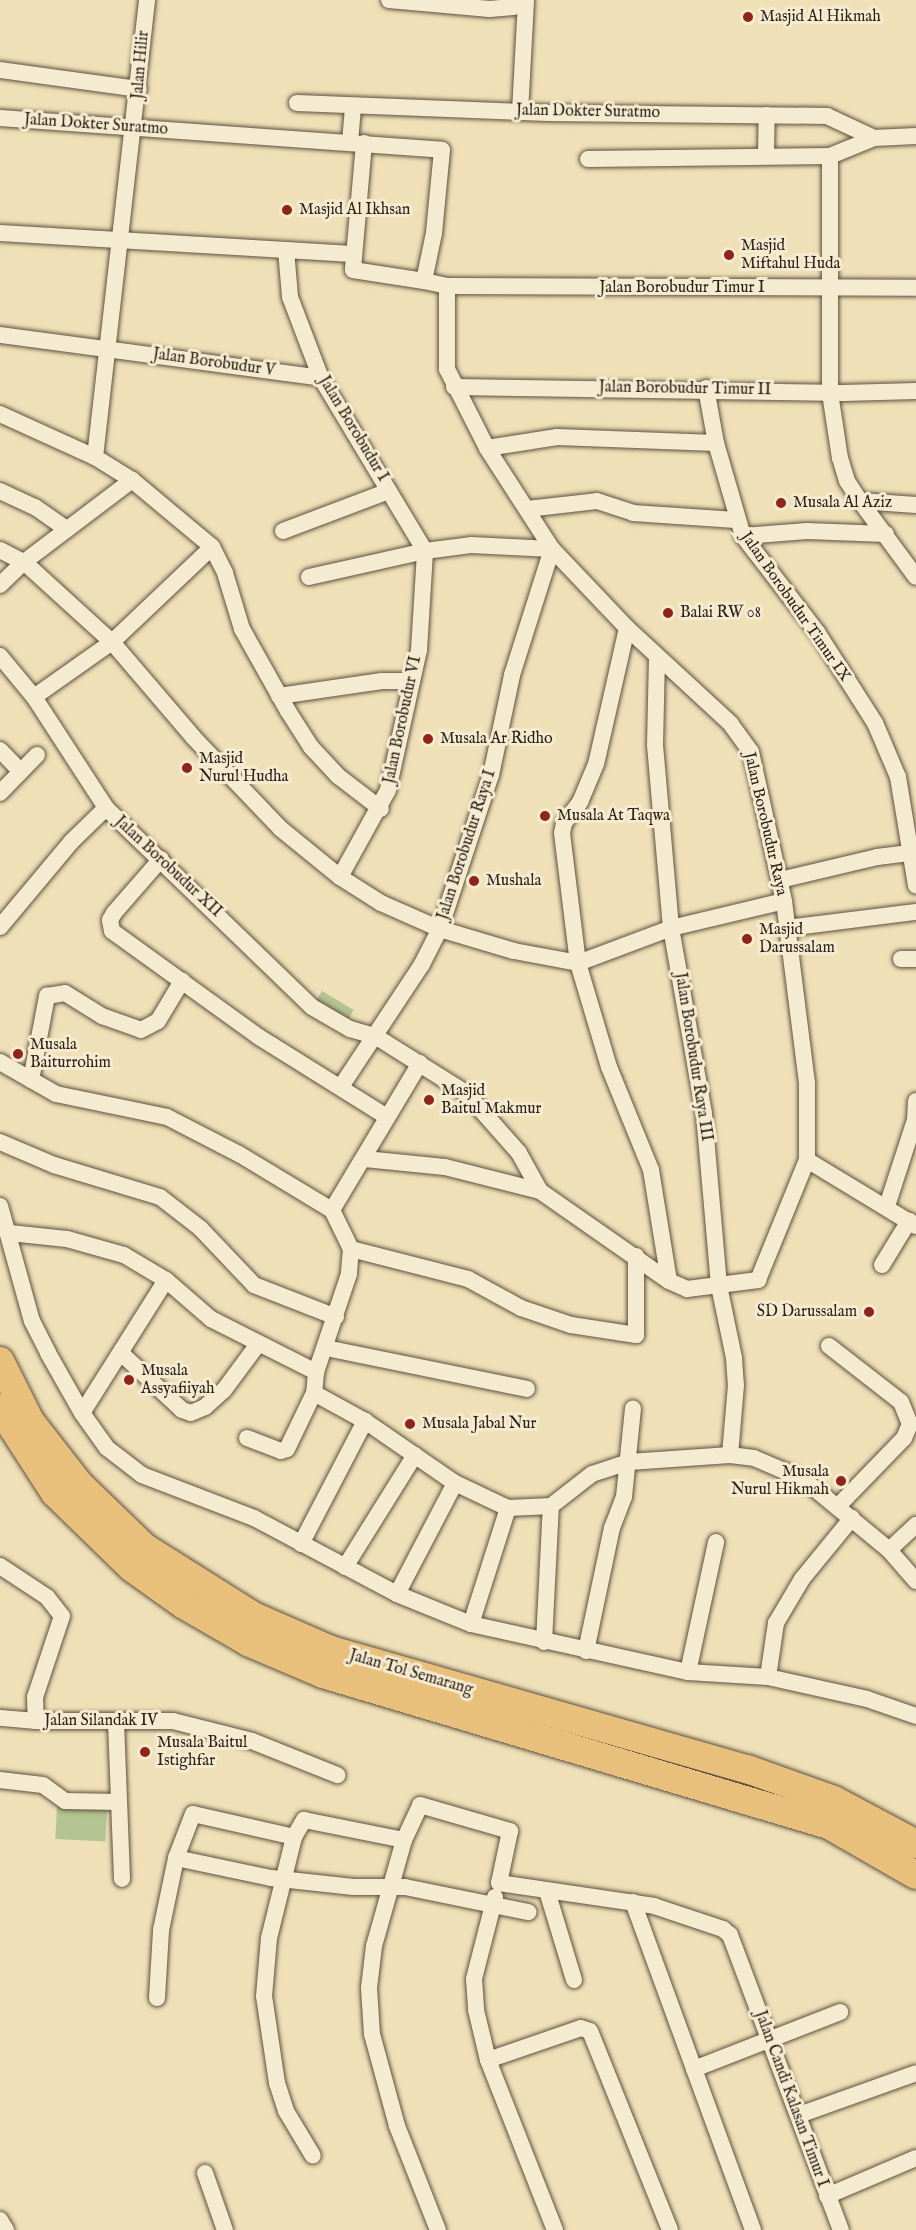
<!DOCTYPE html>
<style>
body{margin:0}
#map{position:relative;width:916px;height:2230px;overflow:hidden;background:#efe0b7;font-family:"IM FELL English",serif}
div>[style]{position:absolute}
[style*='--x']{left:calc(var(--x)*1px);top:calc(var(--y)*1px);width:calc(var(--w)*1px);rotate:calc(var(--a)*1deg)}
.green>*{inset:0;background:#b4c392;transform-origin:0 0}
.roads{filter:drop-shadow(0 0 2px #5e5040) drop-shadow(0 0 2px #5e5040)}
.street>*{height:16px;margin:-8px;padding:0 8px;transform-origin:8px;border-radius:8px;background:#f5ebd0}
.highway>*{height:28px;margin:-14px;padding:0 14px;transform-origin:14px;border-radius:14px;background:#e8c07c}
.dots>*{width:16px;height:16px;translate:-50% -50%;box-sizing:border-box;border:3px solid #f5ebd0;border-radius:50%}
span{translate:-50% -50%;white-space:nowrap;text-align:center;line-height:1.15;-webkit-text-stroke:6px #f5ebd0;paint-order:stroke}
.poi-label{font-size:16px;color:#2e2018}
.left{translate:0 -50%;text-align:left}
.right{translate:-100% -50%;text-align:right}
.street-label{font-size:16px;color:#2e2018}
</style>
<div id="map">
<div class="green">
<i style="left:322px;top:991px;width:37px;height:16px;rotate:31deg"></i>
<i style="left:57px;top:1807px;width:50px;height:32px;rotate:3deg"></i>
</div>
<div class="roads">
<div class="street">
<i style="--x:389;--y:0;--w:101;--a:5.1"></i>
<i style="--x:490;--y:9;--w:23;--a:-5"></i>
<i style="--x:513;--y:7;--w:14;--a:-30"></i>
<i style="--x:0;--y:70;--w:140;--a:7.8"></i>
<i style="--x:297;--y:103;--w:251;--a:2.3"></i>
<i style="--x:548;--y:113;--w:279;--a:0.6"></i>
<i style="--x:827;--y:116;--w:52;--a:25.1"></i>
<i style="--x:520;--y:112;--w:112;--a:-86.9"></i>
<i style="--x:0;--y:118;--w:443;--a:4.1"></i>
<i style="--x:442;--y:150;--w:83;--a:95.5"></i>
<i style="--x:434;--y:233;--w:49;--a:101.8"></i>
<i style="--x:424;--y:281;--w:24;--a:12"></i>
<i style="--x:447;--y:286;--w:469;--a:0.2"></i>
<i style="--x:350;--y:142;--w:36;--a:-85"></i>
<i style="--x:364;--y:143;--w:127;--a:95"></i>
<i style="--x:353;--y:270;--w:72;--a:8.8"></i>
<i style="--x:766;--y:154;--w:39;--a:-89"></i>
<i style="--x:830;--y:156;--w:237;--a:90"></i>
<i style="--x:830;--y:393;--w:66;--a:81.3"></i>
<i style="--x:840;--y:458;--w:24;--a:73"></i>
<i style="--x:847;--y:481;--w:24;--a:57"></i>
<i style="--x:860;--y:501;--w:94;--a:53.6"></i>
<i style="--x:588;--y:159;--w:242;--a:-0.7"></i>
<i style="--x:830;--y:156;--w:48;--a:-22.2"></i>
<i style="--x:874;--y:138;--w:42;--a:-2.7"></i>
<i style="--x:0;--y:233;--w:287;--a:3.4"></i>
<i style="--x:286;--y:250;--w:47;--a:85.1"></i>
<i style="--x:290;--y:297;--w:87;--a:69.1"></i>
<i style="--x:321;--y:378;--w:202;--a:59"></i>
<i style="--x:286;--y:250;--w:66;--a:3.5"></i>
<i style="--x:0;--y:335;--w:324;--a:7.6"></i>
<i style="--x:454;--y:387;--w:389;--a:0.9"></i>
<i style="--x:843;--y:393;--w:73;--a:-1.6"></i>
<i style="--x:706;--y:388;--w:56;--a:79.7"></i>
<i style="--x:716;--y:443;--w:97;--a:73.8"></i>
<i style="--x:743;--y:536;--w:121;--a:52.4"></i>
<i style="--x:817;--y:632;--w:108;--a:57.5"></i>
<i style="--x:875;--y:723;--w:59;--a:66.9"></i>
<i style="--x:898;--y:777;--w:110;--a:80.6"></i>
<i style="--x:0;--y:414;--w:104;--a:24.4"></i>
<i style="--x:95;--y:457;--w:44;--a:31.9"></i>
<i style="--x:132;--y:480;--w:104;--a:39.9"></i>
<i style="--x:212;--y:547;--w:29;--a:63"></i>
<i style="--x:225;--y:573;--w:59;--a:73.1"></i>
<i style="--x:242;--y:629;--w:94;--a:60.7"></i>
<i style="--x:288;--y:711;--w:43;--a:57.4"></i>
<i style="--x:311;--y:747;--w:40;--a:47"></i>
<i style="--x:338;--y:776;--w:54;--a:37.5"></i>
<i style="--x:487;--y:448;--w:71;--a:-8.9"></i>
<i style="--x:557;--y:437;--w:159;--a:2.2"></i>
<i style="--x:95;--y:457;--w:460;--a:-83.5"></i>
<i style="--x:0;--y:491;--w:38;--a:25"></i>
<i style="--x:35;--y:507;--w:39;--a:35"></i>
<i style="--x:860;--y:501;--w:56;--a:4.1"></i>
<i style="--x:527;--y:509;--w:70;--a:-6.5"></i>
<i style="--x:597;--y:501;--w:38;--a:18"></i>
<i style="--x:633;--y:513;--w:103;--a:3.9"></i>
<i style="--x:283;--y:531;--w:113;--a:-20.7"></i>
<i style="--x:743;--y:536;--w:64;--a:-4.5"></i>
<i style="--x:807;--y:531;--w:79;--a:2.2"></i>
<i style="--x:0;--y:550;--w:27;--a:27"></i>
<i style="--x:24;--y:562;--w:119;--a:42.3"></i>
<i style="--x:112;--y:642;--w:125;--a:49.5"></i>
<i style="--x:193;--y:737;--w:127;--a:46.3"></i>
<i style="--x:281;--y:829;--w:76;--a:39.1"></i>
<i style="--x:340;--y:877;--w:49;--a:32.4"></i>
<i style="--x:381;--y:903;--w:64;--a:23.8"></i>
<i style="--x:440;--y:929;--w:77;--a:16.6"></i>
<i style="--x:514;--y:951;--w:65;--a:10.6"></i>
<i style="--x:578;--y:963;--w:99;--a:-20.6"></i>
<i style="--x:671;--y:928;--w:116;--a:-13.4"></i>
<i style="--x:309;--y:577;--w:119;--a:-12.6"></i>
<i style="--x:425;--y:551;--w:46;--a:-7.4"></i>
<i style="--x:471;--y:545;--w:81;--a:2.8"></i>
<i style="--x:0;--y:585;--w:33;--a:-44"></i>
<i style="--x:24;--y:562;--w:136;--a:-37.2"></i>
<i style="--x:627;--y:628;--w:139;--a:102.8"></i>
<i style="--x:596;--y:764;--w:41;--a:112.8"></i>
<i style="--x:580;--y:802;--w:26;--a:127"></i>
<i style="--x:564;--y:823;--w:10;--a:101"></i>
<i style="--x:562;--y:833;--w:131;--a:83"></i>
<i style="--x:578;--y:963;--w:109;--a:73.4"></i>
<i style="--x:609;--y:1067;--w:111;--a:67.8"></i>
<i style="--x:651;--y:1170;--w:112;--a:80.8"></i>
<i style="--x:0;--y:656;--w:53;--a:50.3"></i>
<i style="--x:34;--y:697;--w:132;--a:57"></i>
<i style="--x:106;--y:808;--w:286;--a:44"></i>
<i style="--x:312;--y:1007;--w:44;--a:30.1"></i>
<i style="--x:350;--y:1029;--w:26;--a:16"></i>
<i style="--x:375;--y:1036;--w:107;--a:32.1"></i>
<i style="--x:466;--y:1093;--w:80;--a:48.5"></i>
<i style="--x:519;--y:1153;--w:43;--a:61.1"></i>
<i style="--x:540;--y:1191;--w:157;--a:34.9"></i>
<i style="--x:669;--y:1281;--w:20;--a:24"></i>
<i style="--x:687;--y:1289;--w:72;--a:-7.2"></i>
<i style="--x:758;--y:1280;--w:130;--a:-67.8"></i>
<i style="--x:807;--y:1160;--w:77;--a:-90"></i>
<i style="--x:807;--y:1083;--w:183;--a:-97.2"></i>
<i style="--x:784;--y:901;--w:153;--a:-102.5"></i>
<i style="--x:751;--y:752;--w:34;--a:-126"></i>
<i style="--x:731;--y:724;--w:142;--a:-137.3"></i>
<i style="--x:627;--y:628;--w:109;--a:-133.5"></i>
<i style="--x:552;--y:549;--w:120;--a:-122.8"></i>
<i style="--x:487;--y:448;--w:89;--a:-116.9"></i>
<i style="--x:447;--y:369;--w:83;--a:-90"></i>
<i style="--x:657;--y:657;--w:88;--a:91.3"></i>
<i style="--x:655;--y:745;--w:184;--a:85"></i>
<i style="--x:671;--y:928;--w:189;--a:79.9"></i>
<i style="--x:704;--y:1114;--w:173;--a:85"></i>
<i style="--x:719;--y:1286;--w:74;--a:78.2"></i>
<i style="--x:734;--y:1358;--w:27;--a:86"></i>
<i style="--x:736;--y:1385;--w:70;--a:94.9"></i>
<i style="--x:279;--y:696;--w:104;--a:-8.3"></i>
<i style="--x:382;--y:681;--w:30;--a:0"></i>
<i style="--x:34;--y:697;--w:95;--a:-35.2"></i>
<i style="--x:112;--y:642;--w:138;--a:-43.5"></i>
<i style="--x:0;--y:750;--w:29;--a:46"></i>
<i style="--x:0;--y:793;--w:53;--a:-45.8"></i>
<i style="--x:161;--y:859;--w:72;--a:131"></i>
<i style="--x:114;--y:913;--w:8;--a:120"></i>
<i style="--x:110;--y:920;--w:11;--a:80"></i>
<i style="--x:112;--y:931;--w:181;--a:35.8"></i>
<i style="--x:259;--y:1037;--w:151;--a:32"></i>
<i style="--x:340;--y:877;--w:99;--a:-61.1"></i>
<i style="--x:388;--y:790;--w:143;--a:-77.5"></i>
<i style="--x:419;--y:650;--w:99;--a:-86.5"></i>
<i style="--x:780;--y:880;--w:100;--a:-13.3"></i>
<i style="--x:877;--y:857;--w:39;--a:-7"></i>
<i style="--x:0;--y:927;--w:111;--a:-50.1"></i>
<i style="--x:71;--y:842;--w:49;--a:-44.2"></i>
<i style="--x:787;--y:928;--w:130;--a:-7.1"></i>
<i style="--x:901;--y:959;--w:15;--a:0"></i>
<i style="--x:0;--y:1062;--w:64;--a:29.7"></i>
<i style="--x:56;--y:1094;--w:113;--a:11.7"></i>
<i style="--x:167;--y:1117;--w:81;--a:27.2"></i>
<i style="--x:239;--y:1154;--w:109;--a:31.1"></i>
<i style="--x:420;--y:1063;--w:171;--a:120.9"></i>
<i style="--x:332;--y:1210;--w:43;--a:64"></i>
<i style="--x:351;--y:1249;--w:25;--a:95"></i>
<i style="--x:349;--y:1274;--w:103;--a:108.6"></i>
<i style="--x:316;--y:1372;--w:21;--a:95"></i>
<i style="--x:314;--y:1393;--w:58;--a:28.8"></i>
<i style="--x:365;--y:1421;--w:109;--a:34.6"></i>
<i style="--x:455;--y:1483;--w:59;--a:25.3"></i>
<i style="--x:508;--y:1508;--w:43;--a:-2.7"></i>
<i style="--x:551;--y:1506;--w:52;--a:-38"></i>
<i style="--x:592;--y:1474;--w:39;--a:-18"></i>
<i style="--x:629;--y:1462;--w:101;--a:-4"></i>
<i style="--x:730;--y:1455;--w:24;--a:7"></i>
<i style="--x:754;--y:1458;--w:53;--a:23.2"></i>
<i style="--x:803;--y:1479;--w:112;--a:39.5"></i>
<i style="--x:889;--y:1550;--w:41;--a:48.9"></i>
<i style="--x:31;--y:1080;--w:86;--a:-79.2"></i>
<i style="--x:47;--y:996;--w:18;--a:-9"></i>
<i style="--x:65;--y:993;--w:44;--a:31.9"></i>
<i style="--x:102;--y:1016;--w:41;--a:19.7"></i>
<i style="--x:141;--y:1030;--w:19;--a:-28"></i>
<i style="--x:158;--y:1021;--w:47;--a:-59"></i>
<i style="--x:342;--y:1085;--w:145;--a:-56.5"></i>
<i style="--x:422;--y:964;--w:39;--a:-63"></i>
<i style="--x:440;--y:929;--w:162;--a:-71.7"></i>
<i style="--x:491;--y:775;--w:102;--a:-78.1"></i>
<i style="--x:512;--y:675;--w:132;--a:-72.4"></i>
<i style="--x:0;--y:1142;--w:59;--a:23.1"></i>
<i style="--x:54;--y:1165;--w:111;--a:16.8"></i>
<i style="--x:160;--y:1197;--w:51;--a:37.8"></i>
<i style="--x:200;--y:1228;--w:79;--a:46.5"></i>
<i style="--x:254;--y:1285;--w:88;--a:21.3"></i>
<i style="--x:365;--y:1159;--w:80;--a:5.7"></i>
<i style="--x:445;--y:1167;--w:98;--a:14.2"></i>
<i style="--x:807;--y:1160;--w:127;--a:31.2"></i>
<i style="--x:0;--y:1206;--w:119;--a:74.5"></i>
<i style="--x:32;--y:1321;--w:36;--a:63"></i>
<i style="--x:48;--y:1353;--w:69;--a:60.5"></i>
<i style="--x:82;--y:1413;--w:43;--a:54.5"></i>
<i style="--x:107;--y:1448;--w:44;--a:37.6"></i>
<i style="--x:142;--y:1475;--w:120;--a:21"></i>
<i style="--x:254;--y:1518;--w:162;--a:28"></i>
<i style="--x:397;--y:1594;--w:80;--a:22.1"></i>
<i style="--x:471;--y:1624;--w:222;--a:12.5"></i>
<i style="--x:688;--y:1672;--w:80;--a:3.6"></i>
<i style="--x:768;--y:1677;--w:101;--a:12.5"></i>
<i style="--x:867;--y:1699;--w:52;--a:19.1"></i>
<i style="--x:887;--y:1206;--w:90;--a:-72"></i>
<i style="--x:915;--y:1120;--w:19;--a:-87"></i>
<i style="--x:10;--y:1233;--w:57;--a:6"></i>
<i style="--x:67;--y:1239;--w:59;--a:15.7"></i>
<i style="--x:124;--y:1255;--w:49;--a:30.8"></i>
<i style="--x:166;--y:1280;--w:60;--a:40.9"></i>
<i style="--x:211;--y:1319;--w:118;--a:26.8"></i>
<i style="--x:351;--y:1249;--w:121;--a:14.4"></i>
<i style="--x:468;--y:1279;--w:60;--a:28.7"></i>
<i style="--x:521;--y:1308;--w:53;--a:18.8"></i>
<i style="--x:571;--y:1325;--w:66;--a:8.7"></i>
<i style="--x:636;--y:1335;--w:79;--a:-90"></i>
<i style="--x:882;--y:1265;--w:52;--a:-58.5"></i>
<i style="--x:829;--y:1346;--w:91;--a:37.9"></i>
<i style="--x:901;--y:1402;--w:24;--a:68"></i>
<i style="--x:910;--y:1424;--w:15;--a:113"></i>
<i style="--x:904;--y:1438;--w:95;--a:134.1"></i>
<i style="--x:326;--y:1348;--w:205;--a:11.5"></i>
<i style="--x:122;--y:1354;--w:82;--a:43"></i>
<i style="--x:182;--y:1410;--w:9;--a:18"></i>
<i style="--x:191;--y:1413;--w:15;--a:-23"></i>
<i style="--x:205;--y:1407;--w:25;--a:-42"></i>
<i style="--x:224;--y:1390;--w:57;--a:-53.5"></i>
<i style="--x:82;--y:1413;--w:157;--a:-57.7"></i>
<i style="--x:247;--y:1438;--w:36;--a:21"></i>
<i style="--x:281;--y:1451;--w:6;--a:-18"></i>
<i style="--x:287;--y:1449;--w:62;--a:-64.3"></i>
<i style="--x:301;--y:1544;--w:139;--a:-62.5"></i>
<i style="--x:889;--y:1550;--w:37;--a:-43"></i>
<i style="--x:0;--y:1566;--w:56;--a:33.4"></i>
<i style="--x:47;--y:1597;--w:24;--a:52"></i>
<i style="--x:62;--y:1616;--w:85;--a:108.4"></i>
<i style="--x:35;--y:1697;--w:24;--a:88"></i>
<i style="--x:36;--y:1721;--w:36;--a:-175"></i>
<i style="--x:345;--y:1567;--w:132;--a:-58"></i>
<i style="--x:397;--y:1594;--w:125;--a:-62.4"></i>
<i style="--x:471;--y:1624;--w:122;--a:-72.3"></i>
<i style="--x:544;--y:1642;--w:136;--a:-87.1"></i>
<i style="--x:586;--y:1651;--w:126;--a:-78.1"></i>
<i style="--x:612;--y:1528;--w:33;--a:-69"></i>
<i style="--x:624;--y:1497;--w:89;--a:-84.2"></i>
<i style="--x:688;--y:1672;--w:133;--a:-77.8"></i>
<i style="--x:768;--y:1677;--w:55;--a:-81.6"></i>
<i style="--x:776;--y:1623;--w:51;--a:-59.4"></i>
<i style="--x:802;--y:1579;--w:79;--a:-50.7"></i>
<i style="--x:36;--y:1721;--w:137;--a:0"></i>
<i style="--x:173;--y:1721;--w:81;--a:14.2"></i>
<i style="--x:252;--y:1741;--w:92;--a:21.8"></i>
<i style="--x:116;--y:1722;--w:157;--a:87.8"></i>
<i style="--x:0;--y:1780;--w:43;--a:6.6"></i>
<i style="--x:43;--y:1785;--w:27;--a:36"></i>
<i style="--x:65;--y:1801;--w:54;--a:1.1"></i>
<i style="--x:294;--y:1837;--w:104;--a:103.9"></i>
<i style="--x:269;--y:1938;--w:58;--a:94.9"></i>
<i style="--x:264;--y:1996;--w:88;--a:81.5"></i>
<i style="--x:277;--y:2083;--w:29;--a:72"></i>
<i style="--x:286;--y:2111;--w:52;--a:59"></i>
<i style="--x:404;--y:1840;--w:110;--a:105.8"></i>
<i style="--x:374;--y:1946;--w:42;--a:96.8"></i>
<i style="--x:369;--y:1988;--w:46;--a:86.3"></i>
<i style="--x:372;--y:2034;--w:95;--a:74.8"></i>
<i style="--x:397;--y:2126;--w:112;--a:68.5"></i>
<i style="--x:176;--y:1858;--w:47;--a:-68.9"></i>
<i style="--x:193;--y:1814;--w:104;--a:12.8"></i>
<i style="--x:294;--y:1837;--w:20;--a:-60"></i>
<i style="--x:304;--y:1820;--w:102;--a:11.3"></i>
<i style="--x:404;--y:1840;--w:38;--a:-65"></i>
<i style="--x:420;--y:1805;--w:94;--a:16.1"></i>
<i style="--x:510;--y:1831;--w:53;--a:101.9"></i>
<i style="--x:499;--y:1883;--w:157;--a:8.4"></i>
<i style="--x:654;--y:1906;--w:73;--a:18.4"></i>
<i style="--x:723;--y:1929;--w:9;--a:41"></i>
<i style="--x:730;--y:1935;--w:315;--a:69.4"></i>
<i style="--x:547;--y:1891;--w:93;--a:73.1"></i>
<i style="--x:495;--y:1897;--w:85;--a:104.4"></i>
<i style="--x:474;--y:1979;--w:31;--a:86"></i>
<i style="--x:476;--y:2010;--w:51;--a:76.5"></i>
<i style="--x:488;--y:2060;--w:183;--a:68.5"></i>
<i style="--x:633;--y:1902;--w:178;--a:69.9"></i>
<i style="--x:157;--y:1998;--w:68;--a:-86.6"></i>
<i style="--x:161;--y:1930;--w:74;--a:-78.2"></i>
<i style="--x:176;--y:1858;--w:97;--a:11.9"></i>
<i style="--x:271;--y:1878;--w:83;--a:6.2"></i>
<i style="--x:354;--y:1887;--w:51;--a:0"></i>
<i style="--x:405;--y:1887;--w:126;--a:11.5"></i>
<i style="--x:488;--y:2060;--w:98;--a:-19"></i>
<i style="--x:581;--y:2028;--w:9;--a:18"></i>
<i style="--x:590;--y:2031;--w:214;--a:68.1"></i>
<i style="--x:799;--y:2115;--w:124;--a:-19.7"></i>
<i style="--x:205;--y:2173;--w:60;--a:70.7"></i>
<i style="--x:827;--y:2196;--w:97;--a:-23.1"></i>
<i style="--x:0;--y:2220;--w:12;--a:59"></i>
<i style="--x:753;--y:2230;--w:171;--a:-110.1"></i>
<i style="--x:694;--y:2069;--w:157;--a:-21.3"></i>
</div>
<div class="highway">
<i style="--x:0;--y:1361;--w:67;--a:63.4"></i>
<i style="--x:30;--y:1421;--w:80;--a:52.1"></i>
<i style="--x:79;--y:1484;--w:91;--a:44.1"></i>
<i style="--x:144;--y:1547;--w:129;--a:32.3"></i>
<i style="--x:253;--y:1616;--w:85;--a:23.6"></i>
<i style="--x:331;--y:1650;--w:433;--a:16"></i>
<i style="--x:747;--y:1769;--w:92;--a:19.6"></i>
<i style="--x:834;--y:1800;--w:93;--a:28.2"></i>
<i style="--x:0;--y:1408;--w:101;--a:57.1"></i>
<i style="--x:55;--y:1493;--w:106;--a:44.2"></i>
<i style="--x:131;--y:1567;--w:65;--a:35.6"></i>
<i style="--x:184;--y:1605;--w:74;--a:30"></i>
<i style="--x:248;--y:1642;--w:82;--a:23.1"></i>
<i style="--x:323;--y:1674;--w:528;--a:16.62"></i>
<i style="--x:829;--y:1825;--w:100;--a:29.9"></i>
</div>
</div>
<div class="dots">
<i style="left:748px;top:17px;background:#8f2418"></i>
<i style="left:287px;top:210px;background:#8f2418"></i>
<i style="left:729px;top:255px;background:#8f2418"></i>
<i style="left:781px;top:503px;background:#8f2418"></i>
<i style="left:668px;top:613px;background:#8f2418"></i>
<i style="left:428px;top:739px;background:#8f2418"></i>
<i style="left:187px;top:768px;background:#8f2418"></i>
<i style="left:545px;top:816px;background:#8f2418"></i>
<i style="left:474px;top:881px;background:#8f2418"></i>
<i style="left:747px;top:939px;background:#8f2418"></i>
<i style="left:18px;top:1054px;background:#8f2418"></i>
<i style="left:429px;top:1100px;background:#8f2418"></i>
<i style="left:869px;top:1312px;background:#8f2418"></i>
<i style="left:129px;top:1380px;background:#8f2418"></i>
<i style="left:410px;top:1424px;background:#8f2418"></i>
<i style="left:841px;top:1481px;background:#8f2418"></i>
<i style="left:145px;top:1752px;background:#8f2418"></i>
</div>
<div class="poi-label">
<span class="left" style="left:760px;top:17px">Masjid Al Hikmah</span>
<span class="left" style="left:299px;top:210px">Masjid Al Ikhsan</span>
<span class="left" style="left:741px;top:255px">Masjid<br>Miftahul Huda</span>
<span class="left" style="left:793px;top:503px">Musala Al Aziz</span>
<span class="left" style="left:680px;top:613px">Balai RW 08</span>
<span class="left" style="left:440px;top:739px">Musala Ar Ridho</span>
<span class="left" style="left:199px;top:768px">Masjid<br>Nurul Hudha</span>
<span class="left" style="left:557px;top:816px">Musala At Taqwa</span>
<span class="left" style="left:486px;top:881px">Mushala</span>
<span class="left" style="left:759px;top:939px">Masjid<br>Darussalam</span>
<span class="left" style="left:30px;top:1054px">Musala<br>Baiturrohim</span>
<span class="left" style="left:441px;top:1100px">Masjid<br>Baitul Makmur</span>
<span class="right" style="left:857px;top:1312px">SD Darussalam</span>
<span class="left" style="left:141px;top:1380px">Musala<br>Assyafiiyah</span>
<span class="left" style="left:422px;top:1424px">Musala Jabal Nur</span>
<span class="right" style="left:829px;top:1481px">Musala<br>Nurul Hikmah</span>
<span class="left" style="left:157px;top:1752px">Musala Baitul<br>Istighfar</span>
</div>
<div class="street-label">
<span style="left:141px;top:65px;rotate:-85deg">Jalan Hilir</span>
<span style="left:588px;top:112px;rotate:1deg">Jalan Dokter Suratmo</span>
<span style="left:96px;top:125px;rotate:4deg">Jalan Dokter Suratmo</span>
<span style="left:682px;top:288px">Jalan Borobudur Timur I</span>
<span style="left:214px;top:363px;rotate:8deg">Jalan Borobudur V</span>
<span style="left:685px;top:389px;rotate:1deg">Jalan Borobudur Timur II</span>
<span style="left:353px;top:429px;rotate:59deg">Jalan Borobudur I</span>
<span style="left:795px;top:607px;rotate:55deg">Jalan Borobudur Timur IX</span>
<span style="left:403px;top:720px;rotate:-78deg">Jalan Borobudur VI</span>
<span style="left:765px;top:824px;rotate:77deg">Jalan Borobudur Raya</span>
<span style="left:467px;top:845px;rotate:-72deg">Jalan Borobudur Raya I</span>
<span style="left:168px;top:867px;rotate:43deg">Jalan Borobudur XII</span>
<span style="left:693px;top:1057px;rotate:81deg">Jalan Borobudur Raya III</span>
<span style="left:411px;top:1673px;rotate:16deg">Jalan Tol Semarang</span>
<span style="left:101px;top:1721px">Jalan Silandak IV</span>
<span style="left:791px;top:2099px;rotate:70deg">Jalan Candi Kalasan Timur I</span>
</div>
</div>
